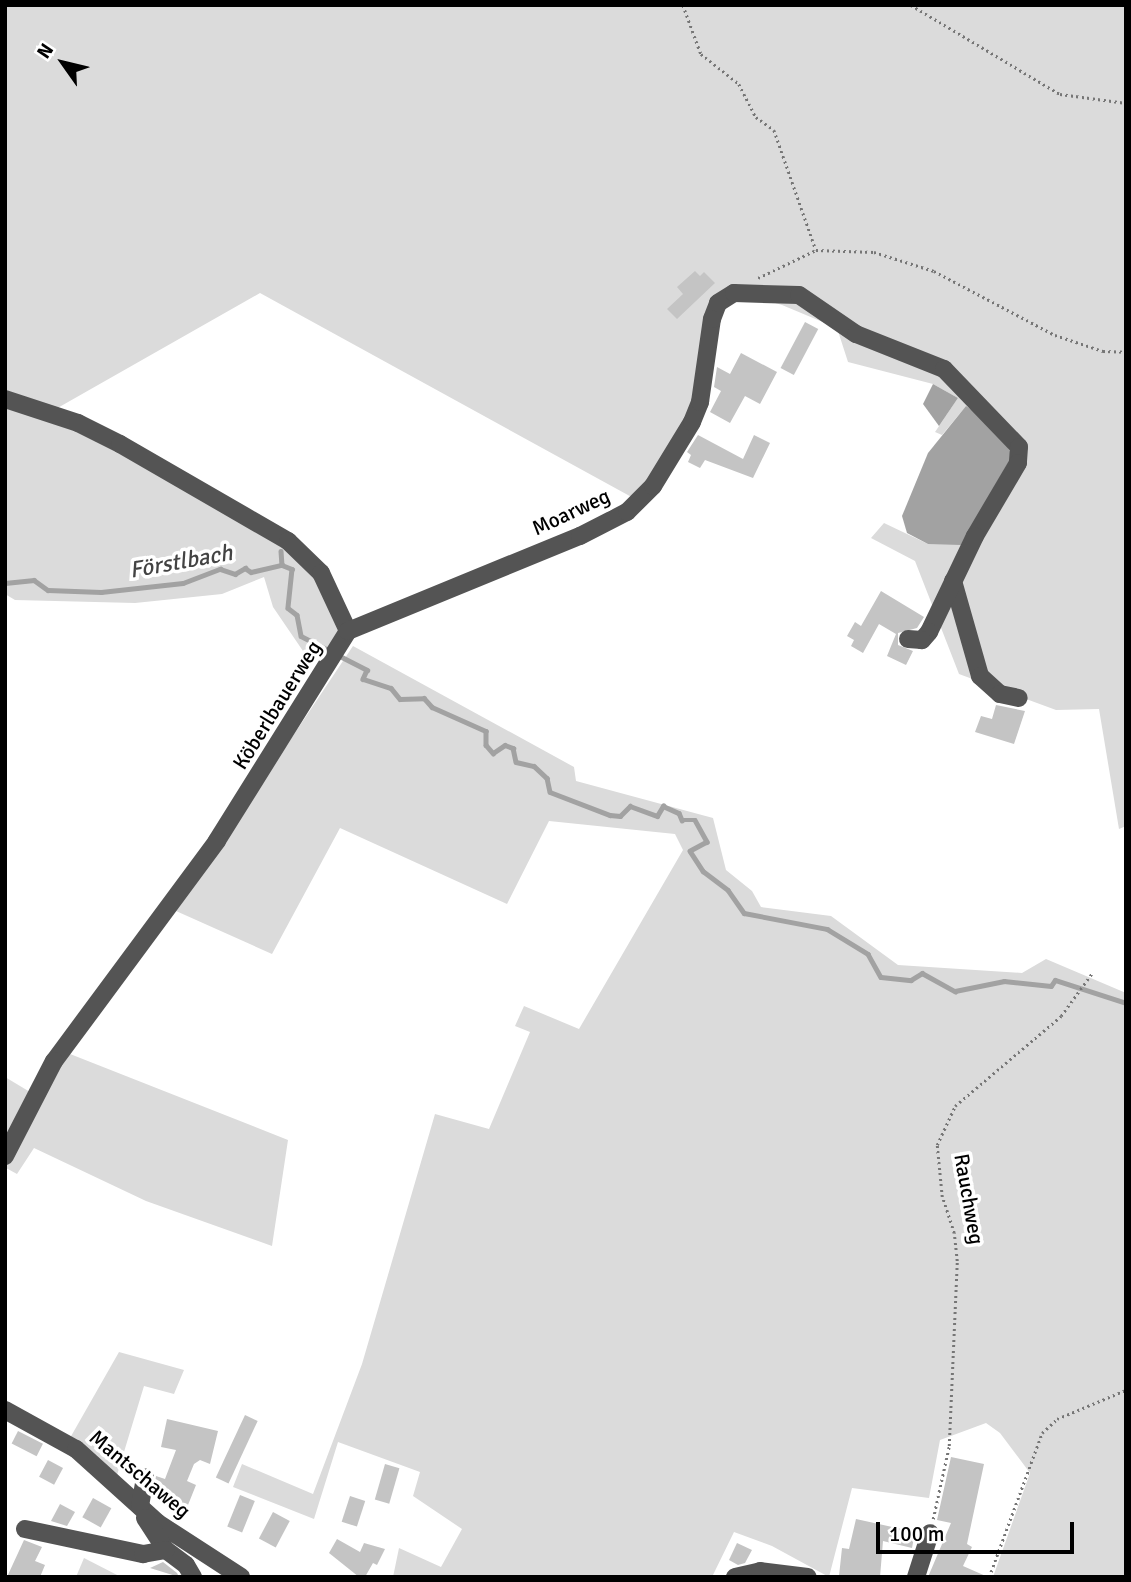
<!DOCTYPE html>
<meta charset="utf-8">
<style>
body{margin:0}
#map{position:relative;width:1131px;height:1582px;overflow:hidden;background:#fff;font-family:Signika,sans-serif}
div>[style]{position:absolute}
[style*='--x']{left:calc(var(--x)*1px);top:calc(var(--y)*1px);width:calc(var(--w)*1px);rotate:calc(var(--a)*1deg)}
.green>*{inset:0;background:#dbdbdb}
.water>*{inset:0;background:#a2a2a2}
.stream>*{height:4.5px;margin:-2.25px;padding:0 2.25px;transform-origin:2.25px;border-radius:2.25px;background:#a2a2a2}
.building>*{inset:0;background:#c4c4c4;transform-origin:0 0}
.path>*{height:2.5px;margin-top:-1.25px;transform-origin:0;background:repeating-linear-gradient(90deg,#767676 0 2px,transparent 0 5.5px)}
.minor>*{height:18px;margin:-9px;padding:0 9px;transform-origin:9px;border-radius:9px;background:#545454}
span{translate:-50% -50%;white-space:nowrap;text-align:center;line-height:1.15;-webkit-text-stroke:7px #fff;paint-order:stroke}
.street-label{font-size:21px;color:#000}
.water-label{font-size:23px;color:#434343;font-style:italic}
.frame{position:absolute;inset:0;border:7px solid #000;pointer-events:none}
.north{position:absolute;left:28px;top:28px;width:70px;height:70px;-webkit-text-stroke:5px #fff;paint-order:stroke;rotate:304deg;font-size:19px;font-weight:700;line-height:28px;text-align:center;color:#000}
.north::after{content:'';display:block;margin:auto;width:24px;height:32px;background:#000;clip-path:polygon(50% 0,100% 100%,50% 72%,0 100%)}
.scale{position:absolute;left:876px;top:1522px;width:198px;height:32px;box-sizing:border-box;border:4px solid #000;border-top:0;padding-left:9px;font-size:21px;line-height:24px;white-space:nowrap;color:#000;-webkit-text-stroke:5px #fff;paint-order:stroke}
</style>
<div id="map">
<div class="green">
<i style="clip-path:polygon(5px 5px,1126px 5px,1126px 826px,1119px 829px,1099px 709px,1056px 710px,959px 674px,915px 561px,871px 538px,884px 523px,928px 544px,966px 406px,942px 435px,935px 432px,958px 398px,933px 384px,848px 362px,837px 328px,782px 305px,726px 288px,691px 417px,637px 500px,260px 293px,54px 410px,5px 395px)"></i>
<i style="clip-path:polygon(5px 405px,66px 423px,291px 551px,318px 576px,340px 630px,324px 663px,303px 651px,273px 607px,264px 577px,222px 594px,135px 603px,15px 600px,5px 594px)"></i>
<i style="clip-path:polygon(353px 646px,574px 767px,576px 781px,713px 818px,726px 870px,752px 891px,761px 907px,831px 916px,898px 965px,1022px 973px,1046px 959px,1126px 993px,1126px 1577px,993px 1577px,1030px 1473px,1000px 1433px,986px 1423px,940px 1440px,929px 1498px,852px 1488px,829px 1577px,772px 1546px,734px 1532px,712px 1577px,393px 1577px,399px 1548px,441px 1567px,462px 1529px,413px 1496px,420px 1472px,338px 1442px,314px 1519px,233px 1487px,242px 1464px,313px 1494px,362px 1364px,435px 1114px,489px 1129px,530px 1032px,515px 1026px,524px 1006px,579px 1029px,683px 850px,675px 834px,549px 821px,507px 904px,340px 828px,272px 954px,176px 911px)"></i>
<i style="clip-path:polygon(65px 1052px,288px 1140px,272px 1246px,146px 1201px,34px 1148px,17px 1174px,6px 1168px,26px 1121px)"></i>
<i style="clip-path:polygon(5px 1077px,30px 1092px,5px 1148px)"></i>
<i style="clip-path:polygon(119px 1352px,184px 1370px,174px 1394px,144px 1386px,117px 1475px,70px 1438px)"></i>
<i style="clip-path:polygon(84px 1558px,121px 1577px,76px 1577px)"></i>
</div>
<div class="water">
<i style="clip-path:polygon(933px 384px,958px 398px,939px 426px,923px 404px)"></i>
<i style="clip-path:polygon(966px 406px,1000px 430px,1012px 456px,961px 545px,928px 544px,907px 533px,902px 516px,928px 453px)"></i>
</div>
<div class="stream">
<i style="--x:281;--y:551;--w:14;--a:86"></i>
<i style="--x:5;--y:583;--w:29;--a:-6"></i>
<i style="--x:34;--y:580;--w:17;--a:36"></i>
<i style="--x:48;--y:590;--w:53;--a:2.2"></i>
<i style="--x:101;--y:592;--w:82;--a:-6.3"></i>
<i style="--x:183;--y:583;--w:40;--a:-21"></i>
<i style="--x:220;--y:569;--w:16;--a:18"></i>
<i style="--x:235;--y:574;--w:12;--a:-31"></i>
<i style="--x:245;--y:568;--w:7;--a:34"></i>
<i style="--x:251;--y:572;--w:32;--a:-13"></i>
<i style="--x:282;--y:565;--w:11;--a:22"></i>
<i style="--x:292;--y:569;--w:39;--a:96"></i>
<i style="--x:288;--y:608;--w:11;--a:38"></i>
<i style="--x:297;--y:615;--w:21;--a:79"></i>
<i style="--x:301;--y:636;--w:33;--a:27"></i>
<i style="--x:338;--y:655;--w:33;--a:27"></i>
<i style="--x:367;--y:670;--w:10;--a:114"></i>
<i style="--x:363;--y:679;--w:29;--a:18"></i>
<i style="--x:391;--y:688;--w:14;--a:51"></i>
<i style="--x:400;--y:699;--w:24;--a:-2"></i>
<i style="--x:424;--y:698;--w:12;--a:48"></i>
<i style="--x:432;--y:707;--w:59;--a:24"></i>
<i style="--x:486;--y:731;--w:14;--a:90"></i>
<i style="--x:486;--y:745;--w:11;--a:49"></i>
<i style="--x:493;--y:753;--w:14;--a:-34"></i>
<i style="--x:505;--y:745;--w:9;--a:21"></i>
<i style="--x:513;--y:748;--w:14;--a:78"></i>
<i style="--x:516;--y:762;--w:18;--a:13"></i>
<i style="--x:534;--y:766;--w:18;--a:43"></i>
<i style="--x:547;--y:778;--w:14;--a:78"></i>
<i style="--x:550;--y:792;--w:64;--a:21"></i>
<i style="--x:610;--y:815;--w:10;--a:6"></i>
<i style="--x:620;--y:816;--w:14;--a:-45"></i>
<i style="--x:630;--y:806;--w:29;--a:20"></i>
<i style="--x:657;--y:816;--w:12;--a:-59"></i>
<i style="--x:663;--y:806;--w:17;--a:24"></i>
<i style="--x:679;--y:813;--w:8;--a:67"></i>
<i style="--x:682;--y:820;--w:13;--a:0"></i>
<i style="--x:695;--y:820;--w:25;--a:61"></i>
<i style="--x:707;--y:842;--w:19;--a:152"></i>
<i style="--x:690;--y:851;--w:24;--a:57"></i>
<i style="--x:703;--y:871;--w:31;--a:37"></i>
<i style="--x:728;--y:890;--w:28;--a:55"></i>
<i style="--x:744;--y:913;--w:85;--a:10.9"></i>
<i style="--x:827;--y:929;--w:48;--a:31.4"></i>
<i style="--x:868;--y:954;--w:26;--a:61"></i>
<i style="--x:881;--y:977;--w:30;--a:6"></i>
<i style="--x:911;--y:980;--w:13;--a:-32"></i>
<i style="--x:922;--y:973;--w:38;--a:29"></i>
<i style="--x:955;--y:991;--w:50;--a:-11.5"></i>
<i style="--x:1004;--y:981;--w:47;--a:6.1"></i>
<i style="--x:1051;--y:986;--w:7;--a:-56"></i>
<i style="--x:1055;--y:980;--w:75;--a:17.9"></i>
</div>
<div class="building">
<i style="clip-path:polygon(695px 271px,700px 276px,704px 272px,715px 283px,677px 319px,667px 309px,683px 294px,677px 287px)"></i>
<i style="left:805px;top:322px;width:15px;height:52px;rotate:28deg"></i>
<i style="clip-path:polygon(741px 353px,777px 372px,760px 404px,745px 396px,730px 423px,710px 412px,721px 391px,714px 387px,717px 367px,730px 374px)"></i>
<i style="clip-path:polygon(698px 435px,743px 459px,754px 435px,770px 443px,753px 478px,705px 460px,700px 468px,688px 462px,691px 455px,687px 452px)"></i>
<i style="clip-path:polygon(881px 591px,924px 617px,917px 628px,898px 633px,898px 645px,913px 651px,906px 665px,887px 656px,896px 634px,879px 624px,863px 653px,851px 646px,854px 640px,847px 636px,855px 622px,861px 626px)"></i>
<i style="clip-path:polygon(996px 705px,1025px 711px,1014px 744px,975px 732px,981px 716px,992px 719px)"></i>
<i style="left:245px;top:1415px;width:14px;height:69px;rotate:25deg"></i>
<i style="clip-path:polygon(167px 1419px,218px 1431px,210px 1464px,200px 1460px,194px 1464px,187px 1481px,196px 1485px,186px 1510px,153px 1497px,156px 1476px,165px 1479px,176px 1450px,161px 1447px)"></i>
<i style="left:18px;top:1431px;width:28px;height:14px;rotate:27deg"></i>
<i style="clip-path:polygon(951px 1457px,984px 1464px,967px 1544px,972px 1547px,963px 1566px,988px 1577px,928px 1577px,951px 1523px,937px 1520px)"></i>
<i style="left:48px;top:1460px;width:17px;height:19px;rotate:28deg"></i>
<i style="left:385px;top:1464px;width:15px;height:37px;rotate:16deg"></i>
<i style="left:240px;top:1495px;width:16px;height:34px;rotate:22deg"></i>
<i style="left:350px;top:1496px;width:16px;height:27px;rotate:18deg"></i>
<i style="left:93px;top:1498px;width:21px;height:22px;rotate:29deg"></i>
<i style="clip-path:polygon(60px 1504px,75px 1512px,67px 1526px,51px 1521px)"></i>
<i style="left:273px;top:1512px;width:19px;height:30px;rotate:28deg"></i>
<i style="clip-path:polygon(856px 1519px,915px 1532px,912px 1548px,883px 1541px,880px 1577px,839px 1576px,842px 1548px,849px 1549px)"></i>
<i style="clip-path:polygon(337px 1539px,360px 1552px,364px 1543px,385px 1549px,377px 1565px,373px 1563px,365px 1577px,359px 1577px,329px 1553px)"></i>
<i style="clip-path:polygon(24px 1540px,42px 1547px,35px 1561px,45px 1565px,40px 1577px,7px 1577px)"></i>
<i style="clip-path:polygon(737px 1543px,752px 1550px,745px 1563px,738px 1565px,729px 1560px)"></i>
<i style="clip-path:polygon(163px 1562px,177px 1573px,179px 1577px,150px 1568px)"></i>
</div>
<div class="path">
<i style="--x:683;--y:5;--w:52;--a:69.8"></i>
<i style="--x:701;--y:54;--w:48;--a:38.3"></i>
<i style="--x:739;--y:84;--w:37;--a:63"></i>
<i style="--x:756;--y:117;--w:22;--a:36"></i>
<i style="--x:774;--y:130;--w:127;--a:70.7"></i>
<i style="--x:911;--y:5;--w:174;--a:30.9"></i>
<i style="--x:1060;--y:94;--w:67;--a:7.8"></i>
<i style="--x:758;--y:278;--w:64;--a:-25.8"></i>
<i style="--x:816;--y:250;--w:58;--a:2"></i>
<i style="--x:874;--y:252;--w:63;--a:17.6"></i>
<i style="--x:934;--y:271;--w:137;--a:27.9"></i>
<i style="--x:1055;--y:335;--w:51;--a:18.4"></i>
<i style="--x:1103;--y:351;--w:23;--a:2"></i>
<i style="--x:933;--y:1519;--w:75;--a:-77.6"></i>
<i style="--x:949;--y:1446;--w:185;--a:-87.5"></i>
<i style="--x:957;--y:1261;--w:28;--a:-96"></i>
<i style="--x:954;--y:1233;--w:38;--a:-108"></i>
<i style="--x:942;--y:1197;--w:52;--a:-95.5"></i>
<i style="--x:937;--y:1145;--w:43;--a:-65.2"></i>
<i style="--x:955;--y:1106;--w:139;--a:-40.3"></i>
<i style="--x:1061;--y:1016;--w:54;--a:-54"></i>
<i style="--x:989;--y:1577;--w:153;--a:-69.8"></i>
<i style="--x:1042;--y:1433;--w:21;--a:-43"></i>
<i style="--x:1057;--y:1419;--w:75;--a:-22.8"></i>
</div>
<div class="minor">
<i style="--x:5;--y:399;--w:77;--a:18.2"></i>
<i style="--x:78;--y:423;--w:47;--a:26.6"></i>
<i style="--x:120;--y:444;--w:194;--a:30"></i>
<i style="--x:288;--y:541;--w:46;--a:44.1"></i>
<i style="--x:321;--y:573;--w:64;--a:65"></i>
<i style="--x:348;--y:631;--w:248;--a:122"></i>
<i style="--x:217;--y:841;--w:274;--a:126.5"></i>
<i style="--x:54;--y:1061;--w:107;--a:117.3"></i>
<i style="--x:953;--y:581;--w:99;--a:74.1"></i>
<i style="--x:980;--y:676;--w:27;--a:42"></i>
<i style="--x:1000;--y:694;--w:19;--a:12"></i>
<i style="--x:348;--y:631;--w:251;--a:-22.3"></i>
<i style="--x:580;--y:536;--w:53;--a:-27.1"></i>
<i style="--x:627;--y:512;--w:37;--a:-45"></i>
<i style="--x:653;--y:486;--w:75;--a:-58.6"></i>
<i style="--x:692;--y:422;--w:22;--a:-68"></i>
<i style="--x:700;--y:402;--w:84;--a:-81.8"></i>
<i style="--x:712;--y:319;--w:17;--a:-69"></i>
<i style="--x:718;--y:303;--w:19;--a:-32"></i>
<i style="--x:734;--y:293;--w:65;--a:1.8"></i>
<i style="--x:799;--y:295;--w:69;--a:34.4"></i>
<i style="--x:856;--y:334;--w:95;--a:21.7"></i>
<i style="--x:944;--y:369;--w:108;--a:46.1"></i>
<i style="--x:1019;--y:447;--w:16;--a:94"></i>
<i style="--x:1018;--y:463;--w:85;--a:120.5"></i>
<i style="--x:975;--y:536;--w:106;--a:115.6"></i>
<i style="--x:929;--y:632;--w:11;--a:131"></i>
<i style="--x:922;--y:640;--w:14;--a:-176"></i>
<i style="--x:5;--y:1410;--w:81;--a:28.8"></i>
<i style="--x:76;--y:1449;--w:110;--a:42.1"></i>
<i style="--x:158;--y:1523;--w:99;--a:33"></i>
<i style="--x:140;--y:1506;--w:29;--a:-80"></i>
<i style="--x:145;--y:1518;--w:38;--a:57"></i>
<i style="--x:166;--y:1550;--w:25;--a:37"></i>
<i style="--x:186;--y:1565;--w:14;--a:60"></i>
<i style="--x:25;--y:1529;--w:121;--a:12"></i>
<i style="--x:143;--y:1554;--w:23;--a:-10"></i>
<i style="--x:735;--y:1577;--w:26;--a:-13"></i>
<i style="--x:760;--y:1571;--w:48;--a:7.1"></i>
<i style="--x:916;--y:1577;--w:46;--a:-72.3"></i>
</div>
<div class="street-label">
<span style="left:571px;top:512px;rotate:-25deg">Moarweg</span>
<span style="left:277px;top:705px;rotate:-58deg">Köberlbauerweg</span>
<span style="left:969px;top:1199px;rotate:80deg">Rauchweg</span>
<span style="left:140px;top:1474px;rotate:40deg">Mantschaweg</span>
</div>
<div class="water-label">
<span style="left:181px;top:562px;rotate:-10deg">Förstlbach</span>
</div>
<div class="frame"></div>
<div class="north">N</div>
<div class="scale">100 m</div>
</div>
